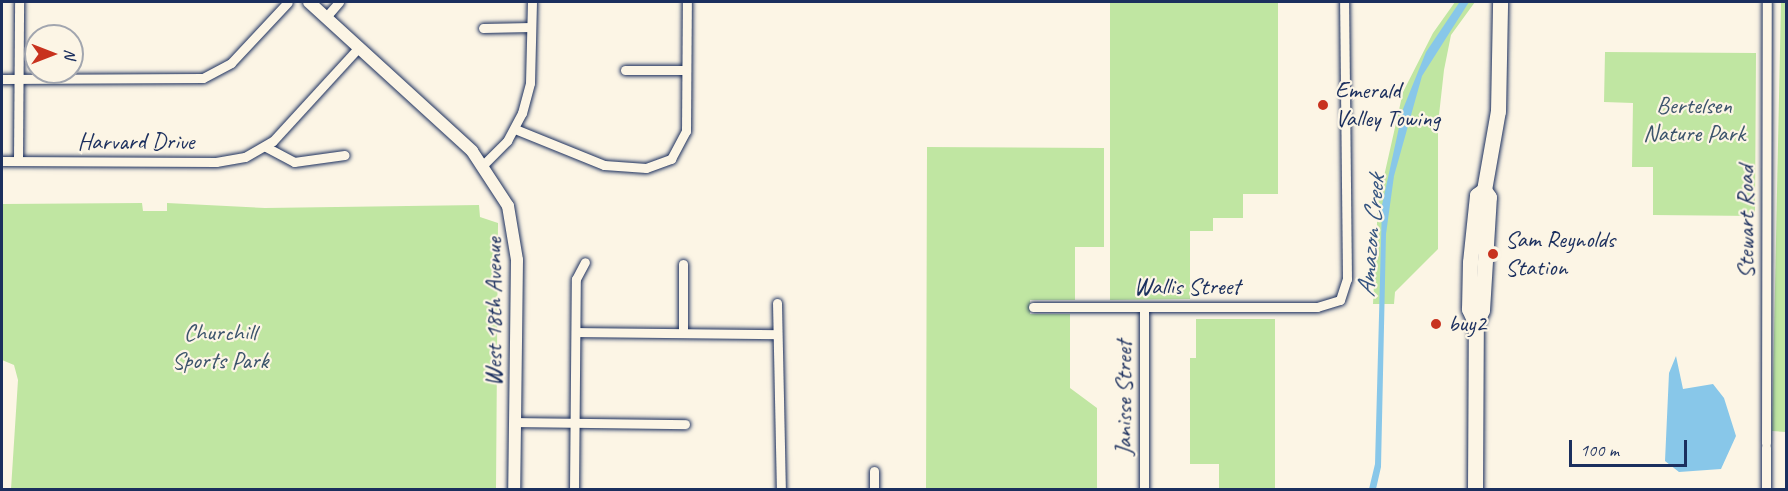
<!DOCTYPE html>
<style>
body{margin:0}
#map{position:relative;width:1788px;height:491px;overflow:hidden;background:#fcf5e5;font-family:Caveat,sans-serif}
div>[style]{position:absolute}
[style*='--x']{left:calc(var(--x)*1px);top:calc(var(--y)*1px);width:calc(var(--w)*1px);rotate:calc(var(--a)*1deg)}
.green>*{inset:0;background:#c0e6a2}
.water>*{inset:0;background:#88c7e9}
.roads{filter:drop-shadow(0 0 2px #1b2f5e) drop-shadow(0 0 2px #1b2f5e)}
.minor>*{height:9px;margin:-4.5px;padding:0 4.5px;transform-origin:4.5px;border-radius:4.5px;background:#fcf5e5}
.tertiary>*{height:12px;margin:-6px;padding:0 6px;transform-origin:6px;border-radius:6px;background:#fcf5e5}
.primary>*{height:15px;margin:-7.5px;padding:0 7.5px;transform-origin:7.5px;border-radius:7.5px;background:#fcf5e5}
.dots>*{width:16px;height:16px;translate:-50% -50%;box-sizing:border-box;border:3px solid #fcf5e5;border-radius:50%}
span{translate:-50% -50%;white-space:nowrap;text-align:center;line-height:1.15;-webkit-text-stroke:4.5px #fcf5e5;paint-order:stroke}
.poi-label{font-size:24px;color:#1b2f5e}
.left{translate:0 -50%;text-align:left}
.park-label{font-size:24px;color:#3c546c}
.street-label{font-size:24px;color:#1b2f5e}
.water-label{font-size:26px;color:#365581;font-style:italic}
.frame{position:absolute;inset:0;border:3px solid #1b2f5e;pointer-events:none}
.north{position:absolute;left:24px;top:24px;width:60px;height:60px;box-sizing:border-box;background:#fcf5e5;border:2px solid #a2a6af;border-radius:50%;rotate:90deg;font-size:16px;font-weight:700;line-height:24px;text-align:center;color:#1b2f5e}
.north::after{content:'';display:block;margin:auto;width:21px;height:27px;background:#c8321e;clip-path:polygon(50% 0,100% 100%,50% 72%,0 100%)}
.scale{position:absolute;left:1569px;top:440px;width:118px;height:27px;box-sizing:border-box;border:3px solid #1b2f5e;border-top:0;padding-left:8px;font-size:18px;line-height:21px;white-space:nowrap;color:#1b2f5e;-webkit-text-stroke:4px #fcf5e5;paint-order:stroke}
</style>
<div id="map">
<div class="green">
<i style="clip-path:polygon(1110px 2px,1278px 2px,1278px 194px,1243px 194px,1243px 218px,1213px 218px,1213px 231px,1190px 231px,1190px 299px,1110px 300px)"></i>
<i style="clip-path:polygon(1455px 2px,1475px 2px,1451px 35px,1444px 70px,1438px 124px,1438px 249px,1395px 292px,1394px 304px,1373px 304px,1378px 203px,1403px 92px,1433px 33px)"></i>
<i style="clip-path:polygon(1781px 2px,1786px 2px,1786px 432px,1772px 431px)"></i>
<i style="clip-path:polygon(1605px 52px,1756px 53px,1755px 216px,1653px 215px,1653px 167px,1632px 167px,1633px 103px,1604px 102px)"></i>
<i style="clip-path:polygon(927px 147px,1104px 148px,1104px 247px,1075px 247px,1075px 300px,1030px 300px,1030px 314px,1070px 314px,1070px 388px,1097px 408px,1097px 489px,926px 490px)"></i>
<i style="clip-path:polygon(142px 203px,143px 211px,167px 211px,167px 203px,265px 208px,479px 205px,480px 217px,498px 223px,496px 489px,11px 489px,18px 380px,14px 365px,2px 360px,2px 204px)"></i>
<i style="clip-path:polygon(1196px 319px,1275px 319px,1275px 489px,1219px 489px,1219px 464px,1190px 464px,1190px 358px,1196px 358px)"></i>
</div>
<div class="water">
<i style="clip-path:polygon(1469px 2px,1422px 76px,1394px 176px,1386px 234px,1381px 467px,1376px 489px,1369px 489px,1375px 464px,1382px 205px,1403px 109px,1426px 52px,1459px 3px)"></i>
<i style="clip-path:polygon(1676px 356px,1683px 389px,1713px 384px,1724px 398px,1736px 436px,1721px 469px,1679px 472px,1665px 461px,1669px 373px)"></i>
</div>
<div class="roads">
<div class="minor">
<i style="--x:326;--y:17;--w:20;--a:-49"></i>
<i style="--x:483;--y:28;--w:48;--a:-1.2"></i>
<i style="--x:625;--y:70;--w:61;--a:0"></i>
<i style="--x:2;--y:79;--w:201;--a:-0.3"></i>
<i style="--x:203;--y:78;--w:32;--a:-28"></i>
<i style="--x:231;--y:63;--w:83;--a:-46.9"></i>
<i style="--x:515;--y:129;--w:96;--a:22"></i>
<i style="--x:604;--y:165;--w:42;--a:4.1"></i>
<i style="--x:646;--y:168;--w:27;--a:-20"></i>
<i style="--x:671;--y:159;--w:32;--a:-62"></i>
<i style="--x:686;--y:131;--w:129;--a:-89.6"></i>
<i style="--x:266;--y:147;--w:32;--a:28"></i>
<i style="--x:294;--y:162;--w:51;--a:-7.8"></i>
<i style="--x:2;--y:161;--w:214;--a:0.3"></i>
<i style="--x:216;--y:162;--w:29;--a:-10"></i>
<i style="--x:245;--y:157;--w:32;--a:-30"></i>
<i style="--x:273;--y:141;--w:127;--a:-47.5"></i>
<i style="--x:18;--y:161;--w:159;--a:-89.6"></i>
<i style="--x:484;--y:164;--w:33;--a:-45"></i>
<i style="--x:507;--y:141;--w:32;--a:-62"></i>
<i style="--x:522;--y:113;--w:31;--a:-75"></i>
<i style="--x:530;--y:83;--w:81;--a:-88.6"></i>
<i style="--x:777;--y:303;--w:187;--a:88.8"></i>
<i style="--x:1033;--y:307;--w:284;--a:0"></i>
<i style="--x:1317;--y:307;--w:24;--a:-17"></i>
<i style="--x:1340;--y:300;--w:22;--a:-72"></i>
<i style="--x:1347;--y:279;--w:277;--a:-90.6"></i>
<i style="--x:1144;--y:307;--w:183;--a:90"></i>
<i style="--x:576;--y:332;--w:201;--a:0.6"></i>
<i style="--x:683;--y:333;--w:69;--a:-90"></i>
<i style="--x:515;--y:422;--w:170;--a:0.7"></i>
<i style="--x:1766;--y:443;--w:441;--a:-89.9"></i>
<i style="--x:574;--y:490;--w:211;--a:-89.5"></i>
<i style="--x:576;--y:279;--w:19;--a:-62"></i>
<i style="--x:874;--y:490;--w:19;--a:-90"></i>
<i style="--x:1766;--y:490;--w:43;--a:-90"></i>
</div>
<div class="tertiary">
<i style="--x:309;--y:2;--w:221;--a:42.4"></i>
<i style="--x:472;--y:151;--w:66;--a:56.8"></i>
<i style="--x:508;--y:206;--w:55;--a:80.5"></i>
<i style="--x:517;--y:260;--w:230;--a:90.7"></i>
</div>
<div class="primary">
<i style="--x:1476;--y:324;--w:15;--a:-67"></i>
<i style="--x:1482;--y:310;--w:113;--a:-86.5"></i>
<i style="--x:1489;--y:197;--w:9;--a:-126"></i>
<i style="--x:1475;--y:490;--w:166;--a:-89.7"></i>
<i style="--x:1476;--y:324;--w:17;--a:-115"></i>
<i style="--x:1469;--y:309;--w:47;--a:-88.8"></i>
<i style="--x:1470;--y:262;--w:67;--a:-84"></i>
<i style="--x:1477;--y:195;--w:9;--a:-36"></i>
<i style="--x:1484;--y:190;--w:80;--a:-80"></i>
<i style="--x:1498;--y:111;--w:109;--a:-88.9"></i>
</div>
</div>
<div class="dots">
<i style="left:1323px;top:105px;background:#c8321e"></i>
<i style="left:1493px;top:254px;background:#c8321e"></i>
<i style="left:1436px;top:324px;background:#c8321e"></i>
</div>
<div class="poi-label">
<span class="left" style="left:1335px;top:105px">Emerald<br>Valley Towing</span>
<span class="left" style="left:1505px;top:254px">Sam Reynolds<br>Station</span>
<span class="left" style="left:1448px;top:324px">buy2</span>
</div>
<div class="park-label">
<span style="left:1694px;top:120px">Bertelsen<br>Nature Park</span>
<span style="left:220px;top:347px">Churchill<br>Sports Park</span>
</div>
<div class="street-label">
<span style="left:136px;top:142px">Harvard Drive</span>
<span style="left:1746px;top:222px;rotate:-90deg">Stewart Road</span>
<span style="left:1187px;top:287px">Wallis Street</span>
<span style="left:494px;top:312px;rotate:-90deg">West 18th Avenue</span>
<span style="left:1124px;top:398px;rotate:-90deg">Janisse Street</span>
</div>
<div class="water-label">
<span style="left:1371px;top:236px;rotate:-85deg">Amazon Creek</span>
</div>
<div class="frame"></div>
<div class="north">N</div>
<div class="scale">100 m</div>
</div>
